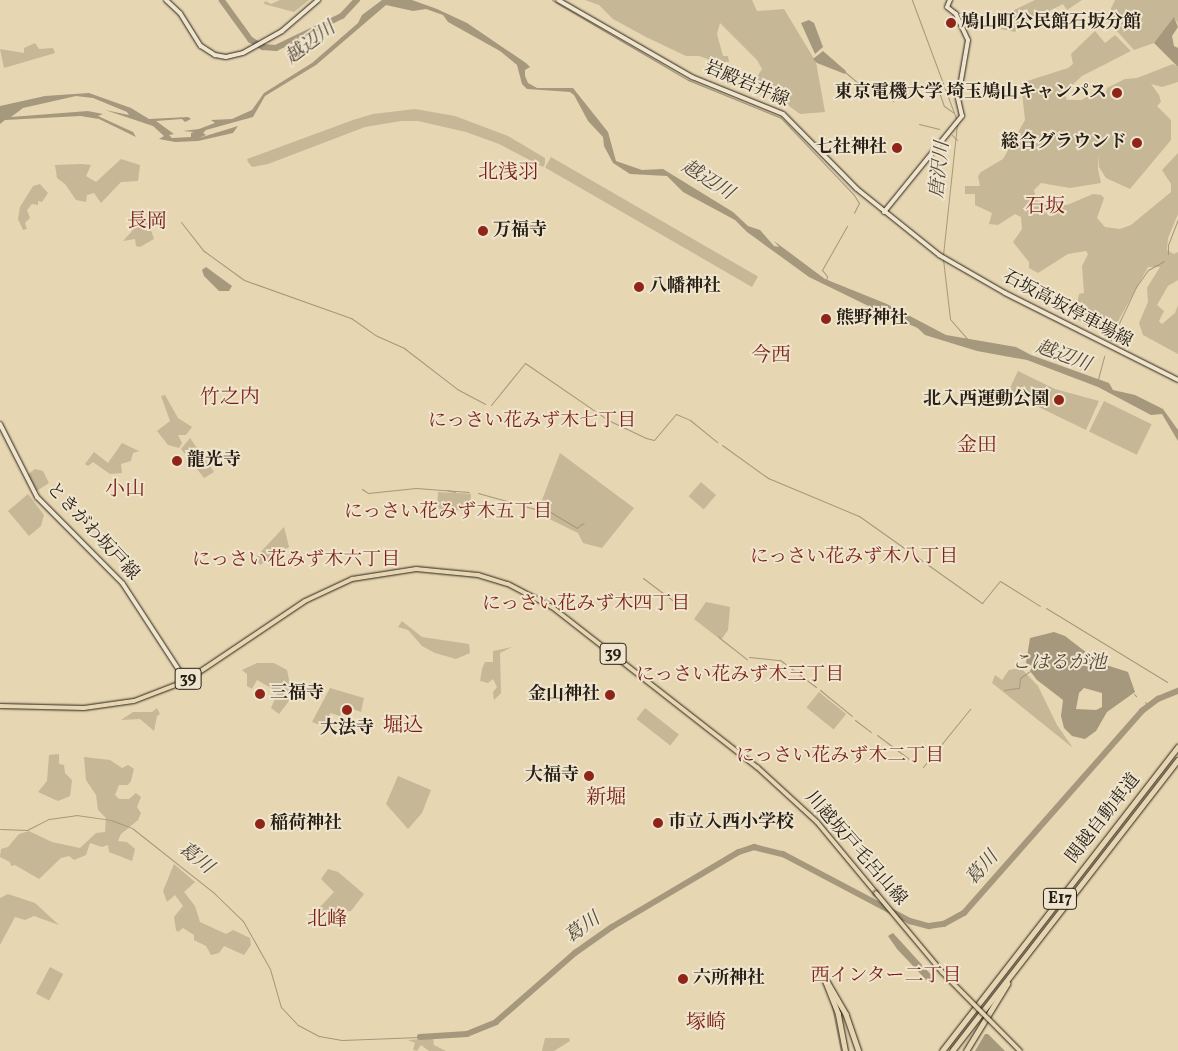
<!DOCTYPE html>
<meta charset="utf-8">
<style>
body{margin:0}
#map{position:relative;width:1178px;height:1051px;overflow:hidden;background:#e6d6b2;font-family:Vollkorn,"Noto Serif JP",serif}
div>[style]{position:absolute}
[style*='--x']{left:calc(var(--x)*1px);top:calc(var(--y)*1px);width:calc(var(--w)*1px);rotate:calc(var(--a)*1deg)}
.green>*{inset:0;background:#c6b797;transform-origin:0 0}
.water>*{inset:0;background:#a5987d}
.stream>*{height:1px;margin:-0.5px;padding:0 0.5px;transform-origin:0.5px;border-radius:0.5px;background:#a5987d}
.river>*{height:5.5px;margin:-2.75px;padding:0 2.75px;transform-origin:2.75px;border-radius:2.75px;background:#a5987d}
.roads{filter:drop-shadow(0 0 1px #282016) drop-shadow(0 0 1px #282016)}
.secondary>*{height:4px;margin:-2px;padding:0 2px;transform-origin:2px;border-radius:2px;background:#efe4cd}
.primary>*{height:4px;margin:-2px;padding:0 2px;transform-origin:2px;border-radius:2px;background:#e6d6b2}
.highway>*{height:4.5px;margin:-2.25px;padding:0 2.25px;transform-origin:2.25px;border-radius:2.25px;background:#e6d6b2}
.bridges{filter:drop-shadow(0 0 1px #282016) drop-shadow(0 0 1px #282016)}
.primary-bridge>*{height:4px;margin:-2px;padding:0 2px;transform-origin:2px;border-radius:2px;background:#e6d6b2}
.dots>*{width:14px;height:14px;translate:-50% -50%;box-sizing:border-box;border:2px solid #efe4cd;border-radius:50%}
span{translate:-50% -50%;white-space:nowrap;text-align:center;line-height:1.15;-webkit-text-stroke:4px #efe4cd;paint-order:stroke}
.shield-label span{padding:1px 4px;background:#efe4cd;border:1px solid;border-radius:4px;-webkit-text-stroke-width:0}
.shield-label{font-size:16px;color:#282016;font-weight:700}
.poi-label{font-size:18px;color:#282016;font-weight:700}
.left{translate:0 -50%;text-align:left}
.right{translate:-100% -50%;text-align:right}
.street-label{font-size:18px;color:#282016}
.water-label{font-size:19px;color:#544a3a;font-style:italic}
.neighbourhood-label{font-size:19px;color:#7a1f14}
.quarter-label{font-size:20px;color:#7a1f14}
</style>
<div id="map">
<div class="green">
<i style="clip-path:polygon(280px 0,309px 0,294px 12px,264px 4px,265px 1px,271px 4px)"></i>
<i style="clip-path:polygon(585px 0,752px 0,757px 11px,784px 9px,816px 62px,825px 112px,800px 114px,758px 83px,755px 80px,762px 69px,757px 60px,720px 23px,717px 34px,723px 56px,728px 56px,729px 62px,722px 64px,699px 56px,686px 56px,646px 37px,613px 19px,599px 5px)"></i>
<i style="clip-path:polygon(1035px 0,1082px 0,1067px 10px,1063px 4px,1025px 23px,1022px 18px,1015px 32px,1001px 29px,997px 24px,1012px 11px)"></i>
<i style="clip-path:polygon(1115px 0,1178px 0,1178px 23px,1174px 18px,1154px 43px,1134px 50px,1106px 19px)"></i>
<i style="clip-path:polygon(1095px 31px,1105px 43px,1115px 35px,1131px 51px,1082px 76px,1068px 89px,1065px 95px,1067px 100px,1082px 100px,1091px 93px,1106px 92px,1107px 88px,1125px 79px,1137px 78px,1173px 64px,1178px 67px,1178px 82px,1162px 87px,1151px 84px,1159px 95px,1161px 102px,1157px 106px,1171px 120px,1171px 140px,1130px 189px,1106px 178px,1099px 167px,1098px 154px,1098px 169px,1101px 183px,1070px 188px,1041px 183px,1034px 190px,1036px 200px,1047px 205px,1067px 205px,1093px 194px,1101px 195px,1104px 198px,1097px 218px,1105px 227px,1120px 229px,1131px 225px,1171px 192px,1171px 184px,1162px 170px,1178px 153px,1178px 214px,1168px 238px,1167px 250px,1174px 254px,1178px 252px,1178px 280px,1168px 286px,1157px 305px,1164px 311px,1159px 321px,1162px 324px,1175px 313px,1178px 305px,1178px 354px,1143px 335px,1139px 323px,1148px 302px,1147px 288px,1160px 267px,1148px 267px,1116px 325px,1100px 327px,1095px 322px,1090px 328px,1074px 317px,1079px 294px,1084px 293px,1082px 266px,1088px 254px,1086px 251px,1068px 254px,1038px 273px,1029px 268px,1029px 262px,1013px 242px,1022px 229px,1021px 217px,1015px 214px,998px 225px,989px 224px,992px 213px,975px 205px,975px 194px,965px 194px,965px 186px,980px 186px,978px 176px,981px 172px,1003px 159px,1025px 120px,1021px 83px,1068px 68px,1073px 64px,1071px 54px)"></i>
<i style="clip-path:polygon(35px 43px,39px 49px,53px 48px,55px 53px,4px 68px,0 49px,24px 53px,24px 48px)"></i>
<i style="clip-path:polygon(415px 109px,455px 116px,508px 136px,545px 158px,545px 164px,543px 167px,499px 144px,466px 132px,418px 121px,401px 121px,365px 127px,268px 164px,252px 167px,248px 162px,247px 159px,353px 120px,373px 114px)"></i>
<i style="left:551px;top:157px;width:239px;height:12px;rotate:30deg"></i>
<i style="clip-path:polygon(121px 159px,140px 165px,138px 181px,121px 182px,101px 203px,94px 193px,87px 195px,86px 202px,76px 200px,65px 184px,57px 178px,55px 165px,82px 164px,91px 165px,86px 176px,96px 182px)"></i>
<i style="clip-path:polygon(40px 184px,48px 193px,42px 202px,38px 201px,38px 205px,32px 204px,27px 210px,30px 218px,25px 223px,27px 229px,23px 230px,18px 219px,20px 207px,33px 186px)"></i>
<i style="clip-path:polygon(141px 221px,149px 224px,154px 239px,140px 247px,136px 246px,135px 239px,123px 241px)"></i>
<i style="clip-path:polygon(1018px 371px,1055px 389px,1099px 401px,1086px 430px,1008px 392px)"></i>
<i style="clip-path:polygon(165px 395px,178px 418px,192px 427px,186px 435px,178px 435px,182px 443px,179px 448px,168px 445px,157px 431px,170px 421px,161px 396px)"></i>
<i style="left:1104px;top:401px;width:53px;height:34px;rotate:26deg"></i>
<i style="clip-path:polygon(190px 438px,214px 472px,204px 478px,181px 449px)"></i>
<i style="clip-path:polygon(122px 443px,139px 451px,133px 453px,131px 461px,121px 464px,122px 473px,110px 474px,93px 462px,88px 466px,85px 464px,94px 452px,108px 463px)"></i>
<i style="clip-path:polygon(560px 453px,634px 508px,602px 548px,583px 543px,578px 533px,537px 513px)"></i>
<i style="clip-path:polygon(35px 469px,43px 471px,49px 483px,35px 492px,27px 475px)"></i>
<i style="left:701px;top:482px;width:20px;height:19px;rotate:41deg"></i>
<i style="left:438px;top:492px;width:33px;height:17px;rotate:3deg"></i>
<i style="clip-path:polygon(28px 494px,44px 515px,41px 526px,29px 536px,8px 511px)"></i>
<i style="clip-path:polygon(284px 527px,289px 547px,260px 565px,256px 557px)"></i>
<i style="clip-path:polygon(706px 602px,730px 607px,728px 630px,721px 640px,694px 619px)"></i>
<i style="clip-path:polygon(402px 621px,422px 637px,469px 644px,470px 653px,456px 659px,435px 653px,422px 646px,408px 630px,398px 627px)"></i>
<i style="clip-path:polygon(512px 647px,500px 653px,501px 693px,494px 700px,493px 692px,497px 687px,493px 679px,488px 683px,480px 681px,482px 669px,485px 662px,493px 662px,493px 651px)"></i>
<i style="clip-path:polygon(257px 663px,274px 663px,287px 670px,290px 684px,299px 688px,279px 714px,271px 708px,278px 692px,257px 680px,252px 689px,247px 686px,247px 674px,242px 670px)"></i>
<i style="clip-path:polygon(1021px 668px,1038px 686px,1057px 725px,1073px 748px,992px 683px,995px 675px,1002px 680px,1009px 670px)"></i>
<i style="clip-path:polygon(330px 688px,364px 698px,361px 712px,344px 706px,340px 716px,330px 713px,326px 727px,312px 722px)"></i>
<i style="left:819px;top:692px;width:35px;height:20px;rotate:39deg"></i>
<i style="clip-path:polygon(157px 708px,160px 714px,157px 716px,154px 731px,140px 719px,121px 720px,133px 712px,152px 712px)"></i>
<i style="left:645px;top:708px;width:43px;height:14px;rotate:38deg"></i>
<i style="clip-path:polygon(59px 754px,59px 764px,64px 765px,65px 773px,72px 780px,70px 796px,58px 801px,38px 792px,47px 781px,49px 755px)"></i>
<i style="clip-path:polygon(84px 757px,110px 760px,122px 768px,128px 765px,134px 769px,131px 781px,128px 785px,119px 785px,115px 795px,119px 799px,129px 799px,136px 793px,141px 797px,137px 807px,141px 813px,138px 820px,121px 834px,118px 841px,127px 842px,135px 849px,132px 861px,109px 852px,108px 845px,102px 847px,90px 843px,86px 855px,74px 860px,69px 856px,61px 858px,39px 879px,15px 865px,11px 866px,10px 862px,0 857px,1px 849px,8px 847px,19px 834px,29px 831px,52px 842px,80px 848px,96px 833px,105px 832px,106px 818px,98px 810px,96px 795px,86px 780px)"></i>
<i style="clip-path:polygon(398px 776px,431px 790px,422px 813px,408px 829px,386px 804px)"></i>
<i style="clip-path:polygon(174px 864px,195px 882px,184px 892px,195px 906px,200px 922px,226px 934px,233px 930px,250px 938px,251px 945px,244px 955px,224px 946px,219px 953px,211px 955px,206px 946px,194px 940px,194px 935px,183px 928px,178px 932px,176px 930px,174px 917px,183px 906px,175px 895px,167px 902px,163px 891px)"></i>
<i style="clip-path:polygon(328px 869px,338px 872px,364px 894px,351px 911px,322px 914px,320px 907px,334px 892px,321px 879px)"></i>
<i style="clip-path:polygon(8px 894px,35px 903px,59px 925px,34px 916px,25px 920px,15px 917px,0 945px,0 898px)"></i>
<i style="left:50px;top:967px;width:15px;height:30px;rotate:28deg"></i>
<i style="clip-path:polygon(433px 1038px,434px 1045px,446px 1051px,429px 1051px,421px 1045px,417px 1051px,413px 1050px,415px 1043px,408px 1040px)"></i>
<i style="clip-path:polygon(545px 1038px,569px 1038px,570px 1041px,554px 1051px,542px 1051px)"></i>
</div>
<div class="water">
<i style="clip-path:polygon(382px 0,412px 0,437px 9px,467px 23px,526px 63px,530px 67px,525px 70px,525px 76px,528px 83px,537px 88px,573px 88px,608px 132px,616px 161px,642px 170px,663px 169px,733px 212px,748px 226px,760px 230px,774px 246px,779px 247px,774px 241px,825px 279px,887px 304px,946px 335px,1016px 347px,1031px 355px,1109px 383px,1113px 390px,1135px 395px,1163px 409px,1178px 430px,1178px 441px,1162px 414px,1151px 415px,1098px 387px,1027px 360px,977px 351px,925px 335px,905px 316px,899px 314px,889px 316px,809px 277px,747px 232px,735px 220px,683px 192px,667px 176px,630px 174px,613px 163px,604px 146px,603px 137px,588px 121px,574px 95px,570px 92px,527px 89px,522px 84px,517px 65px,500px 51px,448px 22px,443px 15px,426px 9px,413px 11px,386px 5px,316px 65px,265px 96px,253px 117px,206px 130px,203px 133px,206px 135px,199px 138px,238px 126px,233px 133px,198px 141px,175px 142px,159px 139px,164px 136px,153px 126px,105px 110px,129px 115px,127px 112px,93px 98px,76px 96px,23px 108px,11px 117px,88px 111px,103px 114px,98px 116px,133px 132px,136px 137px,99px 119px,80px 116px,5px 120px,0 124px,0 106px,45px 96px,89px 93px,131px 108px,149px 119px,188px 117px,191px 119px,185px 122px,182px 119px,156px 121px,174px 134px,169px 135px,172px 138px,191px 137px,191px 133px,194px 132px,183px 131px,199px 129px,215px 123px,211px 120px,232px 119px,252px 110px,264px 93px,312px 63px,358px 23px,362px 15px)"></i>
<i style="clip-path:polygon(1174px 17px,1178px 27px,1172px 36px,1174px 46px,1178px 48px,1178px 67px,1154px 43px)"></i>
<i style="clip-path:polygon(809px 20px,814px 23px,823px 47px,815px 54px,801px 23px)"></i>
<i style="clip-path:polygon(823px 51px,846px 71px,845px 74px,817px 63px,813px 59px)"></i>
<i style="clip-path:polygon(206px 267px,232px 286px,229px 291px,219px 291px,204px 276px,202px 270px)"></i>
<i style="clip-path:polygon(evenodd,1054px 632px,1065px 636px,1100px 663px,1128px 672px,1135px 692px,1107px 712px,1096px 731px,1085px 739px,1072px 736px,1064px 728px,1061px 716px,1063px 700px,1037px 680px,1030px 671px,1033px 666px,1026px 663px,1030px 638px,1054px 632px,1084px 688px,1102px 693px,1102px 707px,1096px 710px,1076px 709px,1079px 693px,1084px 688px)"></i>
<i style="clip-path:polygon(893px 933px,934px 978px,930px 984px,897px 949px,888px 936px)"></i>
<i style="clip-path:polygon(985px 1034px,988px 1034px,1005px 1051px,975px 1051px)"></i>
</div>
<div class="stream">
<i style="--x:552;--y:0;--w:158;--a:30.5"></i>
<i style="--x:688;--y:80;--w:100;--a:22.2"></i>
<i style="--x:781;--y:118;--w:106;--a:46.5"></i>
<i style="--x:854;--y:195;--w:9;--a:58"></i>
<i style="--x:859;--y:203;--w:11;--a:117"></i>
<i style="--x:912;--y:0;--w:129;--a:69.6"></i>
<i style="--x:845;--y:72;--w:16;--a:40"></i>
<i style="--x:857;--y:82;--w:18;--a:16"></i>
<i style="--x:874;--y:87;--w:24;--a:36"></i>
<i style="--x:938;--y:89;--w:18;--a:71"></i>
<i style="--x:944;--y:106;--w:12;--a:35"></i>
<i style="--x:919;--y:124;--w:21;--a:14"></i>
<i style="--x:952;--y:135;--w:7;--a:45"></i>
<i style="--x:181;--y:222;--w:37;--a:52"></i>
<i style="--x:204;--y:251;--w:49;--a:35.9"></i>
<i style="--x:244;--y:280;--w:114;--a:19.6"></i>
<i style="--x:351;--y:318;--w:29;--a:35"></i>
<i style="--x:375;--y:335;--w:32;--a:24"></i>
<i style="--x:404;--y:348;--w:67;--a:37.7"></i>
<i style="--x:457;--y:389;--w:32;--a:28"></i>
<i style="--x:1168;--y:254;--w:9;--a:-90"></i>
<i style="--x:1168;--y:245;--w:28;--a:-69"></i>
<i style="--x:943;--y:255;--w:131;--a:-83.9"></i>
<i style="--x:943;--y:259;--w:60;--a:83.3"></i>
<i style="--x:950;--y:319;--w:28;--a:49"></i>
<i style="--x:826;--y:281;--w:5;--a:-79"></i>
<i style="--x:827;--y:276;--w:8;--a:-130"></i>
<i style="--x:822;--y:270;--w:51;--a:-60.4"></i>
<i style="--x:1111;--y:340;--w:59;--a:-64.7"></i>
<i style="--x:1136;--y:287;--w:21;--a:-55"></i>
<i style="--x:1148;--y:270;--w:18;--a:-29"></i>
<i style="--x:1098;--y:379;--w:24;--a:-75"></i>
<i style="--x:491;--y:405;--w:54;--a:-51"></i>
<i style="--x:525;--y:363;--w:101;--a:34.5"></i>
<i style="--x:608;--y:420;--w:42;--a:25.3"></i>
<i style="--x:646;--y:438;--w:8;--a:14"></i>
<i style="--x:654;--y:440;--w:34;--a:-50"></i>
<i style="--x:676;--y:414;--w:15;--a:23"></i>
<i style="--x:690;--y:420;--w:35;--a:39"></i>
<i style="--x:722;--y:445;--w:57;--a:35.7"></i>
<i style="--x:768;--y:478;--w:99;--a:22.7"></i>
<i style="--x:859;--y:516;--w:151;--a:35.3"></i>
<i style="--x:982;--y:603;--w:28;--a:-51"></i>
<i style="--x:1000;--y:581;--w:47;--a:32"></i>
<i style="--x:362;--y:489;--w:7;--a:34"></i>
<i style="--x:368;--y:493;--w:48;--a:-5.9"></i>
<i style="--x:416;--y:488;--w:53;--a:4.3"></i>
<i style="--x:447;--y:490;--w:8;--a:14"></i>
<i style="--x:478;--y:493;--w:59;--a:15.7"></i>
<i style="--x:537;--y:509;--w:10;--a:6"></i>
<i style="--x:547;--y:510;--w:35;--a:31"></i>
<i style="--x:577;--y:528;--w:3;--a:-45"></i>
<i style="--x:580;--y:525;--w:4;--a:-27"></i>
<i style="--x:643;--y:578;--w:51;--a:37.1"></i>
<i style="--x:1046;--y:608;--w:142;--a:31.4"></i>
<i style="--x:718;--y:636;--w:3;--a:45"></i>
<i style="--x:721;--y:639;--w:33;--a:38"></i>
<i style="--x:749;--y:657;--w:31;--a:6"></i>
<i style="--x:780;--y:660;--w:45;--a:36.9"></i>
<i style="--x:1175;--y:689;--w:3;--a:45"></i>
<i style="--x:820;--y:690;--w:41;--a:39.1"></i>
<i style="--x:1004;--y:690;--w:15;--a:-8"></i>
<i style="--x:1019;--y:688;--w:10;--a:-84"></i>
<i style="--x:1020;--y:678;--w:12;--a:-35"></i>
<i style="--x:1134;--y:694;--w:3;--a:45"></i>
<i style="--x:1145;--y:702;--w:4;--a:45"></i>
<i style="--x:855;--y:720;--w:20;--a:37"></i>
<i style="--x:877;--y:735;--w:45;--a:36.9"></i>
<i style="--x:923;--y:767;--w:75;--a:-51"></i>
<i style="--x:0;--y:829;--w:27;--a:2"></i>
<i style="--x:27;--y:830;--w:25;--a:-27"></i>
<i style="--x:49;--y:819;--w:27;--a:-8"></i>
<i style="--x:76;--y:815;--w:35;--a:8"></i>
<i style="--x:111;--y:820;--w:22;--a:21"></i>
<i style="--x:132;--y:828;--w:105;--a:38.4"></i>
<i style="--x:214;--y:893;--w:40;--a:44"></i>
<i style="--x:243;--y:921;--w:55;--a:60.6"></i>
<i style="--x:270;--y:969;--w:40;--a:74"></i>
<i style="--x:281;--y:1007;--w:25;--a:47"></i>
<i style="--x:298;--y:1025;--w:24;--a:28"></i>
<i style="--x:319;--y:1036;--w:23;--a:10"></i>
<i style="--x:342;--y:1040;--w:78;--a:-2.2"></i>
<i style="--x:818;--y:978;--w:6;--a:31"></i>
<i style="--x:831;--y:1001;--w:51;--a:78.7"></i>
</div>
<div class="river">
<i style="--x:222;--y:0;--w:49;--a:54.1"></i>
<i style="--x:251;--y:40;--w:14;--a:30"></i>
<i style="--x:263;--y:47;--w:13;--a:4"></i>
<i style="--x:276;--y:48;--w:73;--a:-25.9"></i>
<i style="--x:342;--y:16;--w:22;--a:-47"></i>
<i style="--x:887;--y:311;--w:36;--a:24"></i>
<i style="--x:420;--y:1037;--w:47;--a:-3.7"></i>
<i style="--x:467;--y:1034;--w:31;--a:-22"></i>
<i style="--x:496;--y:1022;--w:105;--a:-41.1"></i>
<i style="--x:575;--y:953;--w:45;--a:-35.1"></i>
<i style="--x:612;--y:927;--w:147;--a:-30.6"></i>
<i style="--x:739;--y:852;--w:16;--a:-18"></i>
<i style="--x:754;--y:847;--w:30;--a:14"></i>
<i style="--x:783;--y:854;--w:144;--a:27.8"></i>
<i style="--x:910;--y:921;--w:20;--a:15"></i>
<i style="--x:929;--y:926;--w:15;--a:-8"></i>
<i style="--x:944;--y:924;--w:23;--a:-29"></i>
<i style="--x:964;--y:913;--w:269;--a:-48.6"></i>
<i style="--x:1142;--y:711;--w:20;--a:-37"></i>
<i style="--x:1158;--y:699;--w:22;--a:-22"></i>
</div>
<div class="roads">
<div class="secondary">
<i style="--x:166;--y:0;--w:19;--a:43"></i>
<i style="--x:180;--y:13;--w:39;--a:58"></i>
<i style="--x:201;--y:46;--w:17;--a:33"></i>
<i style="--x:215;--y:55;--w:11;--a:10"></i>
<i style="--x:226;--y:57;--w:17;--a:-13"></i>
<i style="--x:243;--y:53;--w:45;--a:-29.4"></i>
<i style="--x:282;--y:31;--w:48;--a:-40.7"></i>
<i style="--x:558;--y:0;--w:155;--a:29.9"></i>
<i style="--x:692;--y:77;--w:98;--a:22.1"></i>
<i style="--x:783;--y:114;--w:105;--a:45.4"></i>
<i style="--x:857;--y:189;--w:105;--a:38.8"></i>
<i style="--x:939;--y:255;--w:76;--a:29.9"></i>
<i style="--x:1005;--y:293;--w:194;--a:26.7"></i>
<i style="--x:884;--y:212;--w:124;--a:-50.9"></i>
<i style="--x:962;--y:116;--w:18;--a:-103"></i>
<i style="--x:958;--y:98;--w:59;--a:-80.2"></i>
<i style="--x:968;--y:40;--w:29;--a:-115"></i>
<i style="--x:956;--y:14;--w:11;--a:-142"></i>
<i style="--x:947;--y:7;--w:8;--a:-67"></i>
<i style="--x:0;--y:424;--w:82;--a:63.1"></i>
<i style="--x:37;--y:497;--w:122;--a:45.3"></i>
<i style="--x:123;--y:584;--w:116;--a:57"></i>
</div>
<div class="primary">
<i style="--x:0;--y:706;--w:84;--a:1.4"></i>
<i style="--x:84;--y:708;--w:50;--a:-8"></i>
<i style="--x:134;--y:701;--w:56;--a:-21"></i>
<i style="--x:186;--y:681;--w:143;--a:-33.9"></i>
<i style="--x:305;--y:601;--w:52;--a:-25.1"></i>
<i style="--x:352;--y:579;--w:65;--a:-8.9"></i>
<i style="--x:416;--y:569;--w:62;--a:5.5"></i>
<i style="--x:478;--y:575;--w:31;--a:17"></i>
<i style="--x:508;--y:584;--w:50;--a:27.6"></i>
<i style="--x:552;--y:607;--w:260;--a:38"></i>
<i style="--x:757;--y:767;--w:81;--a:42.5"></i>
<i style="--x:817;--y:822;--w:92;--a:50.3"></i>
</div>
<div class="highway">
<i style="--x:845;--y:1051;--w:38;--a:-101"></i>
<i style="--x:838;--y:1014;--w:46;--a:-111.6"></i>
<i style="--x:821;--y:971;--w:50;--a:59.8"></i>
<i style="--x:846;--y:1014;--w:39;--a:71"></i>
<i style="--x:942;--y:1051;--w:385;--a:-52.2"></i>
<i style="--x:952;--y:1051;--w:368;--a:-52.2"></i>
<i style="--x:966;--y:1051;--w:79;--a:-58.5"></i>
</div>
</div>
<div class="bridges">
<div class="primary-bridge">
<i style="--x:876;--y:893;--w:103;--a:50.1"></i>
<i style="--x:942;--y:972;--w:111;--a:45.4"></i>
</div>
</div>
<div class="dots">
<i style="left:951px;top:23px;background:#8f2418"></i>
<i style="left:1117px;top:93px;background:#8f2418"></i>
<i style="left:1137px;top:143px;background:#8f2418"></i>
<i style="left:897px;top:148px;background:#8f2418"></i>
<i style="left:483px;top:231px;background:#8f2418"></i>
<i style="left:639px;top:287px;background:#8f2418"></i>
<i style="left:826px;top:319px;background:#8f2418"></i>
<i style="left:1059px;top:400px;background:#8f2418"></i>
<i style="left:177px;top:461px;background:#8f2418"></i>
<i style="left:260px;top:694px;background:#8f2418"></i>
<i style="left:610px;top:695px;background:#8f2418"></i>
<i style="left:347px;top:710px;background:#8f2418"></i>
<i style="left:589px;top:776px;background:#8f2418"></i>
<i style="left:658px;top:823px;background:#8f2418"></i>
<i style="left:260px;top:824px;background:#8f2418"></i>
<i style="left:683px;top:979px;background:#8f2418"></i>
</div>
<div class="shield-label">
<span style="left:613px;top:654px">39</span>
<span style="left:188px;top:679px">39</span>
<span style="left:1060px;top:899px">E17</span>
</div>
<div class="poi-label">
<span class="left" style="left:961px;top:23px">鳩山町公民館石坂分館</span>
<span class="right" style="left:1107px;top:93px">東京電機大学 埼玉鳩山キャンパス</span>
<span class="right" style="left:1127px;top:143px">総合グラウンド</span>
<span class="right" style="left:887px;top:148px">七社神社</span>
<span class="left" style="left:493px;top:231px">万福寺</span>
<span class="left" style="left:649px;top:287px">八幡神社</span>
<span class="left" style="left:836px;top:319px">熊野神社</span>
<span class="right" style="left:1049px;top:400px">北入西運動公園</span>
<span class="left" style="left:187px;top:461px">龍光寺</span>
<span class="left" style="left:270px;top:694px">三福寺</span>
<span class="right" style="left:600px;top:695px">金山神社</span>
<span style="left:347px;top:729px">大法寺</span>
<span class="right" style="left:579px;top:776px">大福寺</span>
<span class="left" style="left:668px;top:823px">市立入西小学校</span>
<span class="left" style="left:270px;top:824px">稲荷神社</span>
<span class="left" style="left:693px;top:979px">六所神社</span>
</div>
<div class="street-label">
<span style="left:746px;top:85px;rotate:23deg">岩殿岩井線</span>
<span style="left:1067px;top:310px;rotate:28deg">石坂高坂停車場線</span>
<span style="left:92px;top:532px;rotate:47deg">ときがわ坂戸線</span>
<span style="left:1104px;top:819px;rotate:-52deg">関越自動車道</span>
<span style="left:855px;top:849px;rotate:49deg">川越坂戸毛呂山線</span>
</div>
<div class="water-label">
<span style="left:311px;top:44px;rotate:-37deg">越辺川</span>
<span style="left:941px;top:170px;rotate:-84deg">唐沢川</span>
<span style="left:707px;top:181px;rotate:32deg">越辺川</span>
<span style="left:1063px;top:357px;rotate:20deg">越辺川</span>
<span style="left:1059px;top:664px">こはるが池</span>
<span style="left:195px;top:859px;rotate:38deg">葛川</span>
<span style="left:983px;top:869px;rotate:-49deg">葛川</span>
<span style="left:583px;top:929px;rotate:-36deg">葛川</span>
</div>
<div class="neighbourhood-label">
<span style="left:532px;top:422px">にっさい花みず木七丁目</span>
<span style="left:448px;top:513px">にっさい花みず木五丁目</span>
<span style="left:854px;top:558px">にっさい花みず木八丁目</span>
<span style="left:296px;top:561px">にっさい花みず木六丁目</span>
<span style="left:586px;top:605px">にっさい花みず木四丁目</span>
<span style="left:740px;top:676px">にっさい花みず木三丁目</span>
<span style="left:840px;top:757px">にっさい花みず木二丁目</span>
<span style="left:886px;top:977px">西インター二丁目</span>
</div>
<div class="quarter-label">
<span style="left:508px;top:173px">北浅羽</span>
<span style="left:1045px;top:207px">石坂</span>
<span style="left:147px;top:222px">長岡</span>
<span style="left:771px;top:356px">今西</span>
<span style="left:230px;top:398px">竹之内</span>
<span style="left:977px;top:446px">金田</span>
<span style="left:125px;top:490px">小山</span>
<span style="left:403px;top:726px">堀込</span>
<span style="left:606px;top:798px">新堀</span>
<span style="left:327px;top:920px">北峰</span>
<span style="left:706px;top:1023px">塚崎</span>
</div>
</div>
